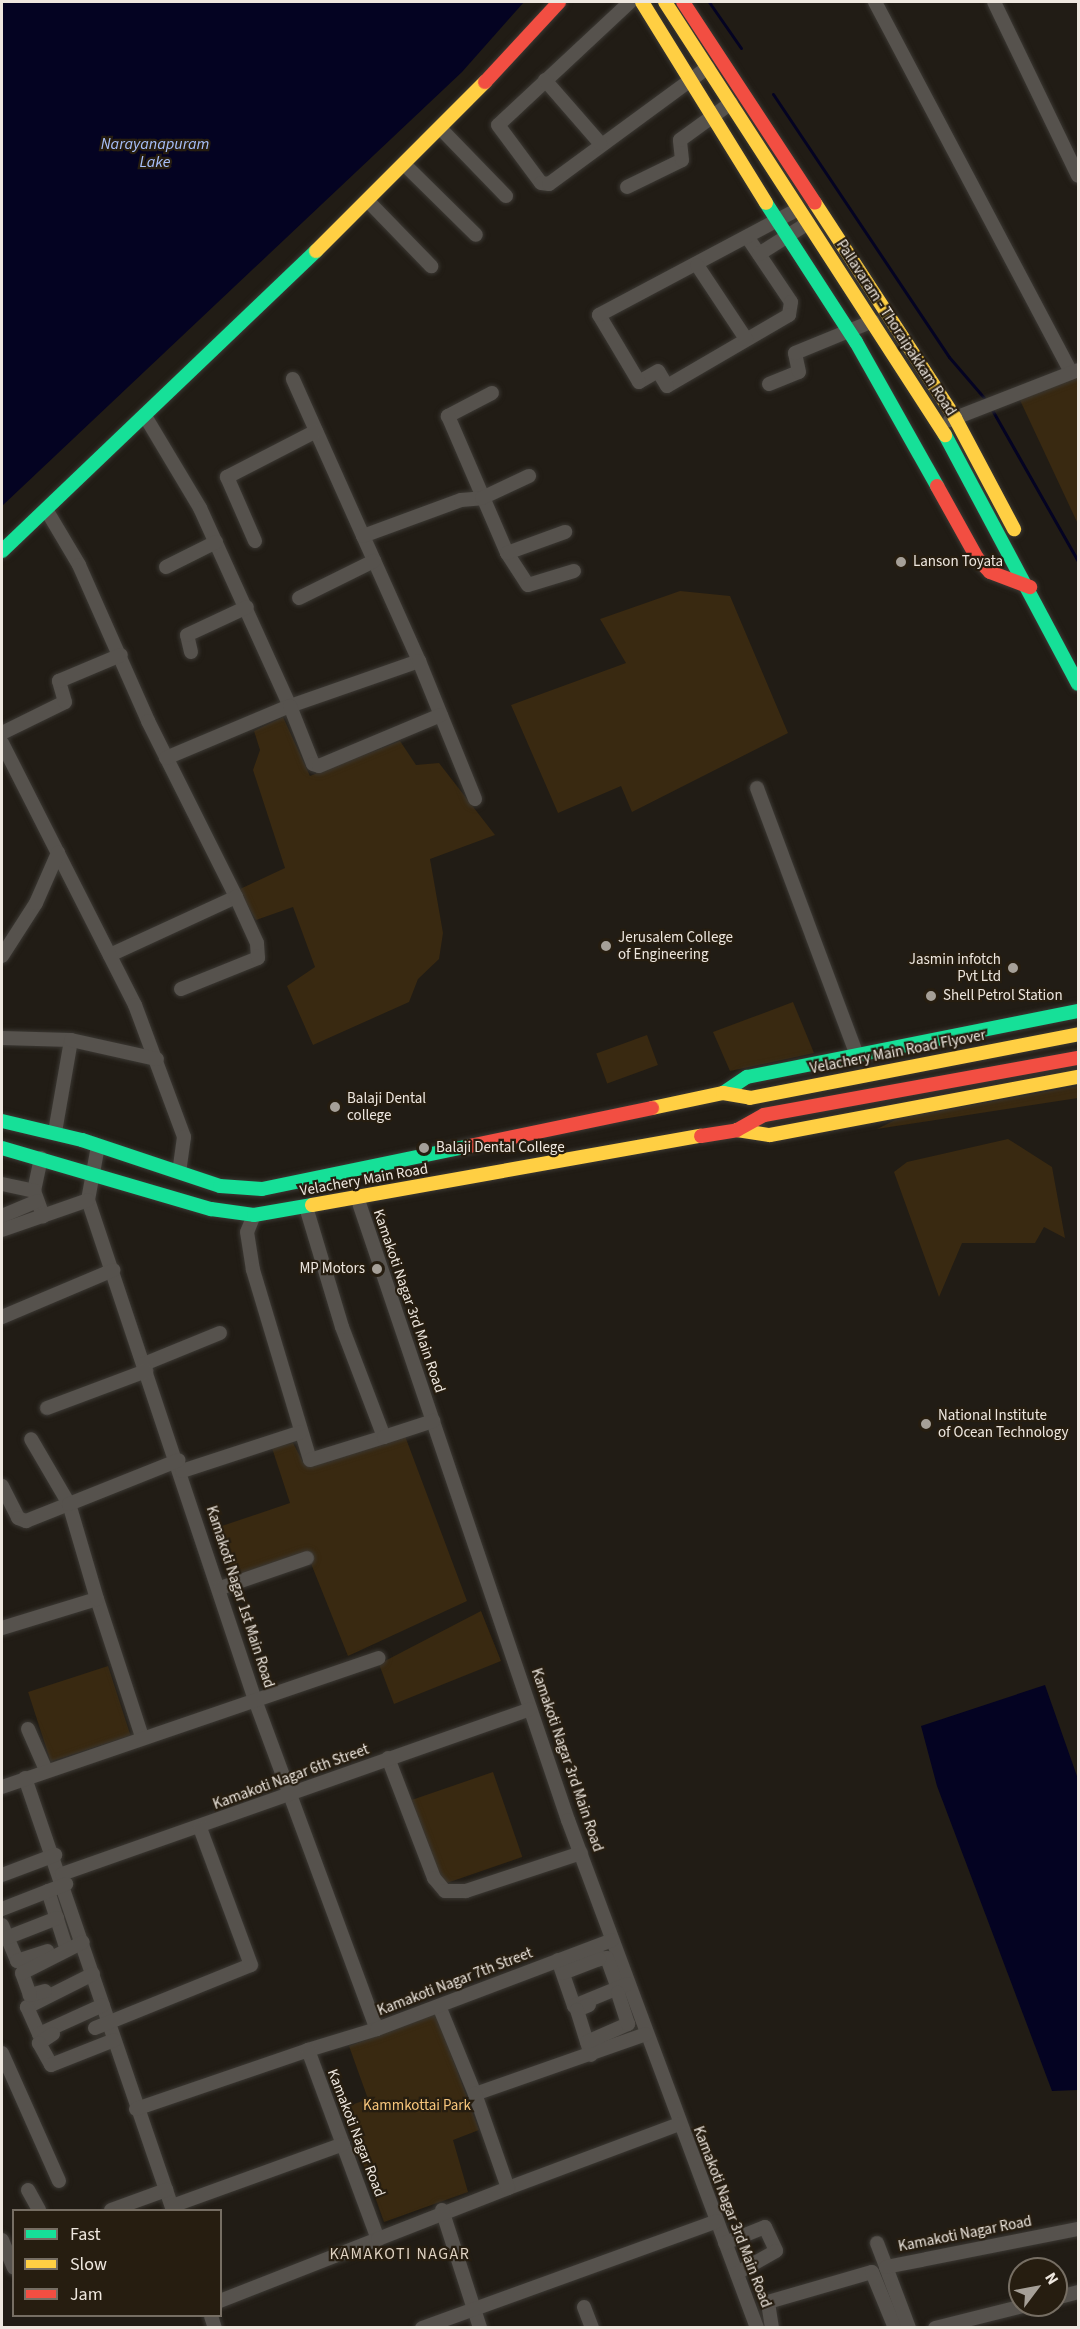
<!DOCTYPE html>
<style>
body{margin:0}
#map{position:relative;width:1080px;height:2329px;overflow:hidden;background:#211c15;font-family:"Source Sans 3",sans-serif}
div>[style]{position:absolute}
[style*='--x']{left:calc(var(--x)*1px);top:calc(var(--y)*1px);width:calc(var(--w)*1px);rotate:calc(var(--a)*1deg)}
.green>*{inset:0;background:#392911;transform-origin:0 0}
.water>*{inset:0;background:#040322}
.stream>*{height:3px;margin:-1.5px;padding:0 1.5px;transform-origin:1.5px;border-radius:1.5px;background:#040322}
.roads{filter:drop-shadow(0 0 2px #3b3833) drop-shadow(0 0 2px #3b3833)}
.street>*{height:14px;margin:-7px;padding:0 7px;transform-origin:7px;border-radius:7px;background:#56524d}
.fast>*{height:14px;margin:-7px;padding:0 7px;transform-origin:7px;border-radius:7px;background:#16e098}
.slow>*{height:14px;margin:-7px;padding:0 7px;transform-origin:7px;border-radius:7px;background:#ffcf43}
.jam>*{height:14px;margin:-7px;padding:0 7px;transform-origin:7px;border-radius:7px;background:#f24e42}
.dots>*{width:16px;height:16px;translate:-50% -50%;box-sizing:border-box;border:3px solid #261d10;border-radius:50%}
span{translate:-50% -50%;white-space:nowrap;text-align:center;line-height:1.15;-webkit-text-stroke:4.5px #261d10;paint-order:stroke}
.street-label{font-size:15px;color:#eee7df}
.poi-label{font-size:15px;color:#eee7df}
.left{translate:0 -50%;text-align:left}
.right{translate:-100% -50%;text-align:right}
.park-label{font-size:15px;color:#f8c67c}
.water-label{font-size:16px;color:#a8c0fa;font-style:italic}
.neighbourhood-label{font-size:16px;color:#dfd2c2;letter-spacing:1.5px}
.frame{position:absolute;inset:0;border:3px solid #eee7df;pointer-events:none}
.legend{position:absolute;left:12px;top:2209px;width:210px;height:108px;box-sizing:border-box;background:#261d10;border:2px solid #766e63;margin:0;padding:8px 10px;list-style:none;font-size:18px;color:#eee7df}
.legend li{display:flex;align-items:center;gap:12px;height:30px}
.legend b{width:30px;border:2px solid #766e63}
.north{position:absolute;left:1008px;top:2257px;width:60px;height:60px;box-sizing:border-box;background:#261d10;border:2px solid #766e63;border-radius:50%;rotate:58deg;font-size:16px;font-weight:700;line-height:24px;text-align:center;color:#eee7df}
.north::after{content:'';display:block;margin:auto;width:21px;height:27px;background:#a6a098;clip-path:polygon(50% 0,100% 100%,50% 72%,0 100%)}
</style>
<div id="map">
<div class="green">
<i style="clip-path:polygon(1078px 375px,1078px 524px,1019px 398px)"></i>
<i style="clip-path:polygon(680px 591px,730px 596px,788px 733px,632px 812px,621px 786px,558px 813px,511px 705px,626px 663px,600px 619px)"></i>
<i style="clip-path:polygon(283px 717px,310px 776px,400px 741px,416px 765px,439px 763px,495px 835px,430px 859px,443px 933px,439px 959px,418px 979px,409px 1002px,313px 1045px,287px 986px,315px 967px,293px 907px,256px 920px,238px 890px,285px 868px,253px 770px,260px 750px,254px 731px)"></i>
<i style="clip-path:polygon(793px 1002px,814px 1053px,730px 1071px,713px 1032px)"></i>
<i style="left:647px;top:1035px;width:32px;height:54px;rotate:70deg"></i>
<i style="clip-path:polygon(1078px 1086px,1078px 1098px,877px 1129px,899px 1118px)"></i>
<i style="clip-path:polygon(1008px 1139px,1052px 1167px,1065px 1238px,1044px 1227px,1035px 1243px,962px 1243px,939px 1297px,894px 1172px,907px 1162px)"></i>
<i style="clip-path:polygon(405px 1436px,467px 1601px,348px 1656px,310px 1561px,235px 1586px,216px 1528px,290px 1503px,272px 1448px,293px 1443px,304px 1464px)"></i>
<i style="clip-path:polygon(481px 1611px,501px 1661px,394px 1704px,379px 1664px)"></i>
<i style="left:108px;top:1666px;width:73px;height:84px;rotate:72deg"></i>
<i style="left:493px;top:1772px;width:90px;height:86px;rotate:71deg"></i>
<i style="clip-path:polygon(436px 2014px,479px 2130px,453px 2140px,468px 2192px,384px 2222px,343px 2108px,368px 2099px,349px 2046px)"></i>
</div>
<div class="water">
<i style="clip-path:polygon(2px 2px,524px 2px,462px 72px,2px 506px)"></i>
<i style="clip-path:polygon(1045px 1685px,1078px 1779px,1078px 2090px,1052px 2091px,937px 1786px,921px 1726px)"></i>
</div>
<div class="stream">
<i style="--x:709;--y:2;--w:56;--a:55.2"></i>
<i style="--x:773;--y:94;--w:316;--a:56.2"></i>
<i style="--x:949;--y:357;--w:57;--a:49.3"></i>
<i style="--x:991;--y:408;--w:176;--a:60.4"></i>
</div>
<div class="roads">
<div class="street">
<i style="--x:630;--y:2;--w:180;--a:137"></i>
<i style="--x:498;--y:125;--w:72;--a:53.4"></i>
<i style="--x:541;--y:183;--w:8;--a:7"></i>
<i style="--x:549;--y:184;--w:197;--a:-36.3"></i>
<i style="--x:875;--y:2;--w:419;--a:62.1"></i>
<i style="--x:994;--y:2;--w:193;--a:64.2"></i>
<i style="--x:545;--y:80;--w:84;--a:48.9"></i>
<i style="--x:442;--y:130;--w:92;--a:45.9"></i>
<i style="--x:406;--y:166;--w:98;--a:44.6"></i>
<i style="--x:627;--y:187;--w:61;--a:-26.1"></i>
<i style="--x:682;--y:160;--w:20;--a:-96"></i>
<i style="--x:680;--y:140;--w:63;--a:-36"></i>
<i style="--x:368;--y:201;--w:91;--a:45.9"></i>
<i style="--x:748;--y:238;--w:77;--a:56.1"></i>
<i style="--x:791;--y:302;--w:13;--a:99"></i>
<i style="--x:789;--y:315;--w:141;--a:149.8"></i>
<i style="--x:667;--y:386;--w:17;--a:-121"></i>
<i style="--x:658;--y:371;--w:22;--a:150"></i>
<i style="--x:639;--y:382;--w:78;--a:-120.8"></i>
<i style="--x:599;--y:315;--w:225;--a:-28"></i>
<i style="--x:759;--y:254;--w:58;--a:-32.3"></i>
<i style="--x:697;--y:265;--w:89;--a:56.5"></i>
<i style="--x:769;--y:384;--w:32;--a:-22"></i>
<i style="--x:799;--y:372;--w:19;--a:-102"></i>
<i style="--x:795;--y:353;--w:84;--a:-22.3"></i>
<i style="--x:492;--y:393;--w:50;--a:152.4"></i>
<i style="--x:448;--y:416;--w:149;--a:66.7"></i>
<i style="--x:507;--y:553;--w:38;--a:57"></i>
<i style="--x:528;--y:585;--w:48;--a:-16.9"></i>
<i style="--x:145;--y:416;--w:107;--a:59.1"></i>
<i style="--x:200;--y:508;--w:217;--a:65.6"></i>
<i style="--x:290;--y:706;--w:137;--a:-19.2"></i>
<i style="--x:419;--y:661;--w:309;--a:-114.1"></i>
<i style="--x:950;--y:420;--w:137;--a:-21.3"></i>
<i style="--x:47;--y:511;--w:63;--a:59.3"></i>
<i style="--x:79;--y:565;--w:171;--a:66.1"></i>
<i style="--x:148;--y:721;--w:197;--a:63.4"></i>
<i style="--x:236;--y:897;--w:139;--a:155.3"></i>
<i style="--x:363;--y:536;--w:104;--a:-20.2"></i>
<i style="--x:461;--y:500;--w:21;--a:-5"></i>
<i style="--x:482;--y:498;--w:52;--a:-25.1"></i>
<i style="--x:255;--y:541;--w:70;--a:-113.6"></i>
<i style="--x:227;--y:477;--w:100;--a:-27.3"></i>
<i style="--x:507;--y:553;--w:62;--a:-19.9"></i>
<i style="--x:166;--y:567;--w:56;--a:-26.6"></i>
<i style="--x:299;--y:598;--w:84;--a:-26.3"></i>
<i style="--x:191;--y:652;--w:17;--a:-103"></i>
<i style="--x:187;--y:635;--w:66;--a:-25"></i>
<i style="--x:419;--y:661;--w:149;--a:67.9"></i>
<i style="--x:2;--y:733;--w:70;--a:-26.2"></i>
<i style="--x:65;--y:702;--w:22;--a:-106"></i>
<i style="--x:59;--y:681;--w:67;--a:-22.8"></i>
<i style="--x:2;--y:743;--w:294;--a:63.1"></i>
<i style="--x:135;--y:1005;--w:141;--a:69.6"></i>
<i style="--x:184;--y:1137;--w:35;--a:98"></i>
<i style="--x:166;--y:758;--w:134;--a:-22.8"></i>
<i style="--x:290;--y:706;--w:62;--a:68.4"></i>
<i style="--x:313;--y:764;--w:6;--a:18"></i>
<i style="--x:319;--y:766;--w:132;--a:-22.7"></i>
<i style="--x:757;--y:788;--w:288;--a:69.5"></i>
<i style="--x:2;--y:956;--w:63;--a:-57.3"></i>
<i style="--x:36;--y:903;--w:55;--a:-66.3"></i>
<i style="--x:181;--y:989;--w:83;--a:-21.9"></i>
<i style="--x:258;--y:958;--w:15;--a:-94"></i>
<i style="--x:257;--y:943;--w:51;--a:-114.5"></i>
<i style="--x:2;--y:1038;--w:69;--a:1.7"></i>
<i style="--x:55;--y:1132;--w:93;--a:-80.1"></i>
<i style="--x:71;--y:1040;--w:88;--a:12.5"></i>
<i style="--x:98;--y:1146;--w:55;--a:100.5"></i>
<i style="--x:88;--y:1200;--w:527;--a:71.53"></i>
<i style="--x:255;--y:1700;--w:351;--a:69.7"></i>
<i style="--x:41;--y:1158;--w:34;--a:102"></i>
<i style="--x:34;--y:1191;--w:27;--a:70"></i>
<i style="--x:2;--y:1184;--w:33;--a:12"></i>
<i style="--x:358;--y:1200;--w:655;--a:71.29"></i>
<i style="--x:568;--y:1820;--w:542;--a:69.59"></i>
<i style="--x:254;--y:1215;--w:18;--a:112"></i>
<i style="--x:247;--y:1232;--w:38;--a:81"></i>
<i style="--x:253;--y:1270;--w:198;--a:73.3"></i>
<i style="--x:310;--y:1460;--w:77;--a:-17.3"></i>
<i style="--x:384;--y:1437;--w:118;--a:-110.9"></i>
<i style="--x:342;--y:1327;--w:125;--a:-106.7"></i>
<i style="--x:2;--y:1216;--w:38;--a:-23"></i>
<i style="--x:2;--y:1230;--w:91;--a:-19.2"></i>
<i style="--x:2;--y:1317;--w:121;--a:-22.9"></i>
<i style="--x:144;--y:1364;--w:82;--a:-22.2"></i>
<i style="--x:47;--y:1408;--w:106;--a:-20.5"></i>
<i style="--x:384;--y:1437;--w:52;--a:-18.1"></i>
<i style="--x:182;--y:1471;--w:125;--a:-18.1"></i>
<i style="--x:2;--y:1486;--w:36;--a:63"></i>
<i style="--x:18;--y:1518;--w:9;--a:21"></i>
<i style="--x:26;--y:1521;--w:46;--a:-21.6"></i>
<i style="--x:69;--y:1504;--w:75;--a:-120.3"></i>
<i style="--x:220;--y:1588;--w:92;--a:-19"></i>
<i style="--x:97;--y:1599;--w:145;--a:71.9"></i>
<i style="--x:2;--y:1628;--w:99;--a:-17"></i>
<i style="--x:97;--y:1599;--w:99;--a:-106.4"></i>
<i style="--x:69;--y:1504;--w:118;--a:-21.8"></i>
<i style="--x:28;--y:1729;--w:45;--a:66.3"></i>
<i style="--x:388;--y:1758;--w:129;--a:69"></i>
<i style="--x:434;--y:1878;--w:17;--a:50"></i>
<i style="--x:445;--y:1891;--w:21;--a:0"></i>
<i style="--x:466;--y:1891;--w:121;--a:-18.3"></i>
<i style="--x:25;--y:1778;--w:457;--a:71.1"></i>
<i style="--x:2;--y:1787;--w:398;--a:-18.9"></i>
<i style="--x:62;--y:1874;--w:496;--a:-19.4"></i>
<i style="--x:2;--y:1875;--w:57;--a:-20.7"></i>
<i style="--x:48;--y:1891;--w:56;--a:72.2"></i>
<i style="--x:2;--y:1909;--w:69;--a:-21.3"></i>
<i style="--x:2;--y:1925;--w:39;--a:67"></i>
<i style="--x:17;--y:1961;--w:32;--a:-18"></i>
<i style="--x:6;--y:1938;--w:55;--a:-21.4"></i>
<i style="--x:595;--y:1947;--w:13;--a:72"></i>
<i style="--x:599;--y:1959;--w:8;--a:-7"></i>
<i style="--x:607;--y:1958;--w:32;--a:70"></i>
<i style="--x:558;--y:1960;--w:49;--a:70.8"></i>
<i style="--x:574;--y:2006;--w:58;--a:-22.2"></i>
<i style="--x:563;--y:1973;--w:39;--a:-21"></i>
<i style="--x:93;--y:1974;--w:74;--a:153.4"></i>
<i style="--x:27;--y:2007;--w:30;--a:66"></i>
<i style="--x:39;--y:2034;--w:70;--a:-24.4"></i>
<i style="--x:45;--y:1991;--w:16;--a:165"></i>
<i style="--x:30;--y:1995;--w:23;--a:-110"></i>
<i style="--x:22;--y:1973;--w:68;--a:-26.9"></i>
<i style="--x:589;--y:2005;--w:13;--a:157"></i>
<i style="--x:577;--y:2010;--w:47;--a:72.7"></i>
<i style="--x:439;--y:2006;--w:95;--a:67.8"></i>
<i style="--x:475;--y:2094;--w:181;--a:-19.3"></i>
<i style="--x:95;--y:2028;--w:168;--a:-22"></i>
<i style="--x:251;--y:1965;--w:146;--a:-110.4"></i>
<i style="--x:53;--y:2034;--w:17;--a:147"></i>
<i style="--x:39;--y:2043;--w:25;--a:61"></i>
<i style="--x:51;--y:2065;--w:68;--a:-21.6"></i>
<i style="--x:587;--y:2042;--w:45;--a:-23.7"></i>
<i style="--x:628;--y:2024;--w:33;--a:-108"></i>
<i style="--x:308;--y:2050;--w:72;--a:-16.9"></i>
<i style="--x:377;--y:2029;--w:251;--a:-20.7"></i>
<i style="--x:2;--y:2053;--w:140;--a:66"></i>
<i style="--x:136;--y:2109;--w:182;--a:-18.9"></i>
<i style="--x:308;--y:2050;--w:202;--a:69.7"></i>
<i style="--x:378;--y:2239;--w:170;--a:158.6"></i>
<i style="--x:508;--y:2188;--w:183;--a:-20.5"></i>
<i style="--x:28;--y:2190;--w:23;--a:61"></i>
<i style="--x:172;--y:2206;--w:182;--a:-19.9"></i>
<i style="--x:111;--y:2210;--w:59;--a:-20"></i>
<i style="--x:442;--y:2210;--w:124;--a:72.1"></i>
<i style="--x:378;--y:2239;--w:140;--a:-21.4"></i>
<i style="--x:508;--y:2188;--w:100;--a:-109.3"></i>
<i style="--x:2;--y:2240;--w:30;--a:67"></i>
<i style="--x:725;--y:2243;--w:43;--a:-21.8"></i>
<i style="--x:765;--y:2227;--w:26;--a:65"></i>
<i style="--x:776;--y:2251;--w:45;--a:150.6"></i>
<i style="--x:877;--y:2243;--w:26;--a:69"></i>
<i style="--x:1056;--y:2298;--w:23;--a:-15"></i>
<i style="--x:584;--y:2307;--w:22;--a:69"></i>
<i style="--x:211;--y:2316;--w:13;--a:72"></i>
<i style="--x:422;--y:2328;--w:314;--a:-19.9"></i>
<i style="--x:772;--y:2328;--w:26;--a:-99"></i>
<i style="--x:768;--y:2302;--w:108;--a:-16.1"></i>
<i style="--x:872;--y:2272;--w:61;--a:67.7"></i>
<i style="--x:909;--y:2328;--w:65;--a:-110.7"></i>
<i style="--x:886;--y:2267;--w:196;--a:-11.2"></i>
<i style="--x:935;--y:2328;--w:95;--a:-14"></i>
</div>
<div class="fast">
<i style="--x:766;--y:203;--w:166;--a:57.1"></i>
<i style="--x:856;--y:342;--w:165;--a:60.6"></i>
<i style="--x:945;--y:435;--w:282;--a:61.9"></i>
<i style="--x:2;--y:551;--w:434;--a:-43.7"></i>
<i style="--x:723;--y:1093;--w:29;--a:-34"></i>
<i style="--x:747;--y:1077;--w:338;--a:-11.3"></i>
<i style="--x:2;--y:1121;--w:82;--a:13.4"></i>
<i style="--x:82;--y:1140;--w:145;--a:18.4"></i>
<i style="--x:220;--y:1186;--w:42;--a:4.1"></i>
<i style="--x:262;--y:1189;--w:212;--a:-11.7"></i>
<i style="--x:2;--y:1148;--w:218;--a:16.3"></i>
<i style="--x:211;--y:1209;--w:43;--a:7.9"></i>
<i style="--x:254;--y:1215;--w:59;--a:-9.8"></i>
</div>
<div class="slow">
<i style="--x:642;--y:2;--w:236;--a:58.3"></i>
<i style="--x:665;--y:2;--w:516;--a:57.11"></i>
<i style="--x:815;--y:203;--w:257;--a:56.9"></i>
<i style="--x:955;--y:418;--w:126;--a:62"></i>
<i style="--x:316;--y:251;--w:239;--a:-45"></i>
<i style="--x:652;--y:1108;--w:73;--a:-11.9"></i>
<i style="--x:723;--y:1093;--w:27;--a:10"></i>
<i style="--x:750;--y:1098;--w:334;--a:-11"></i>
<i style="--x:737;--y:1130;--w:33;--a:9"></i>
<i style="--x:770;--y:1135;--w:313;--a:-10.7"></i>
<i style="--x:312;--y:1205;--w:395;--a:-10.1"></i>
</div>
<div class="jam">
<i style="--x:683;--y:2;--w:240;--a:56.7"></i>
<i style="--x:485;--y:82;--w:109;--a:-47.2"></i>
<i style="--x:937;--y:486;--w:82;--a:60.9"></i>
<i style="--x:977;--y:558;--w:19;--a:47"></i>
<i style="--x:990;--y:572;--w:43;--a:20.6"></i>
<i style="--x:701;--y:1136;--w:36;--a:-9"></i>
<i style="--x:737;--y:1130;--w:31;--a:-29"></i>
<i style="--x:764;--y:1115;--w:319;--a:-10.3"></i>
<i style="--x:470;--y:1146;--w:186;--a:-11.8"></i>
</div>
</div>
<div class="dots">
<i style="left:901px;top:562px;background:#a6a098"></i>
<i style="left:606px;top:946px;background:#a6a098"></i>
<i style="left:1013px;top:968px;background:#a6a098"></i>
<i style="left:931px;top:996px;background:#a6a098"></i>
<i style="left:335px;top:1107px;background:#a6a098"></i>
<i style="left:424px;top:1148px;background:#a6a098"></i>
<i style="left:377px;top:1269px;background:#a6a098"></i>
<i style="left:926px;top:1424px;background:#a6a098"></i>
</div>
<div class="street-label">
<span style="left:896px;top:328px;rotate:57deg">Pallavaram - Thoraipakkam Road</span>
<span style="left:898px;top:1052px;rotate:-11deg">Velachery Main Road Flyover</span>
<span style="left:364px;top:1180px;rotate:-10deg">Velachery Main Road</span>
<span style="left:409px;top:1301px;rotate:71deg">Kamakoti Nagar 3rd Main Road</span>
<span style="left:240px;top:1597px;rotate:72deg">Kamakoti Nagar 1st Main Road</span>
<span style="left:567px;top:1760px;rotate:71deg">Kamakoti Nagar 3rd Main Road</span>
<span style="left:291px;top:1777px;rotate:-20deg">Kamakoti Nagar 6th Street</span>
<span style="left:455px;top:1982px;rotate:-21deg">Kamakoti Nagar 7th Street</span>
<span style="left:356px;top:2133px;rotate:69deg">Kamakoti Nagar Road</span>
<span style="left:732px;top:2217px;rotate:69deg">Kamakoti Nagar 3rd Main Road</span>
<span style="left:965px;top:2234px;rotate:-11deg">Kamakoti Nagar Road</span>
</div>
<div class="poi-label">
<span class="left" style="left:913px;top:562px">Lanson Toyata</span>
<span class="left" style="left:618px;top:946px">Jerusalem College<br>of Engineering</span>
<span class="right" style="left:1001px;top:968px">Jasmin infotch<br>Pvt Ltd</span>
<span class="left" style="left:943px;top:996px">Shell Petrol Station</span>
<span class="left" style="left:347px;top:1107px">Balaji Dental<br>college</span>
<span class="left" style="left:436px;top:1148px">Balaji Dental College</span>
<span class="right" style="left:365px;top:1269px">MP Motors</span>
<span class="left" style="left:938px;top:1424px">National Institute<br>of Ocean Technology</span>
</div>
<div class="park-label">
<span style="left:417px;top:2106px">Kammkottai Park</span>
</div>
<div class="water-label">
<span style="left:155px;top:153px">Narayanapuram<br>Lake</span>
</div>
<div class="neighbourhood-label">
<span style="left:400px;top:2254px">KAMAKOTI NAGAR</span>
</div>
<div class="frame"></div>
<ul class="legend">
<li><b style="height:8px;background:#16e098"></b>Fast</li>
<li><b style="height:8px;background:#ffcf43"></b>Slow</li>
<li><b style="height:8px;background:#f24e42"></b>Jam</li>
</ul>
<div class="north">N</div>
</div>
